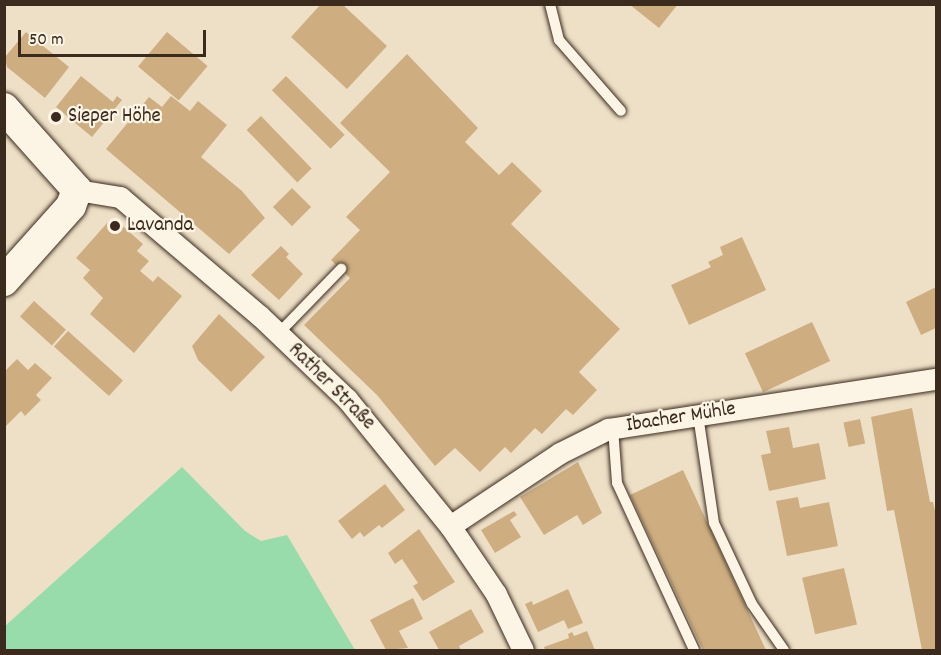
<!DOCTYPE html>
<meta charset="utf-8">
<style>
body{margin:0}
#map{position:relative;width:941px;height:655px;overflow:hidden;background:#eee0c7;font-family:Dekko,sans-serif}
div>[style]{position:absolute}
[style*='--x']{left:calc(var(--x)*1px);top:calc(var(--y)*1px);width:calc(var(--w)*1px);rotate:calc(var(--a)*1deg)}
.green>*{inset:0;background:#97dcaa}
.building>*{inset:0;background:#ceae81;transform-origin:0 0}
.roads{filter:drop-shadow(0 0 2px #3b2a1e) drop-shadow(0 0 2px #3b2a1e)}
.lane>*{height:10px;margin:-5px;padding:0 5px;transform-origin:5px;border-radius:5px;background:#fcf5e5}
.street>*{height:21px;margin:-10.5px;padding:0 10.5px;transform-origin:10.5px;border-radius:10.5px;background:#fcf5e5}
.secondary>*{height:30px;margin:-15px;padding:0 15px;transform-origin:15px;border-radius:15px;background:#fcf5e5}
.dots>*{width:16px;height:16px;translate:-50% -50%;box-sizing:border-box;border:3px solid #fcf5e5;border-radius:50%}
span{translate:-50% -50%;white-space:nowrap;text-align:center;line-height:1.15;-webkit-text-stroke:4.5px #fcf5e5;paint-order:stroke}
.poi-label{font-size:21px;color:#3b2a1e}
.left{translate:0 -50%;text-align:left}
.street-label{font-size:21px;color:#3b2a1e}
.frame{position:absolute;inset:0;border:6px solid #3b2a1e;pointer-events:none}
.scale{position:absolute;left:18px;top:30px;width:188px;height:27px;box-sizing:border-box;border:3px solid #3b2a1e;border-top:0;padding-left:8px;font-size:18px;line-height:21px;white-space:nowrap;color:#3b2a1e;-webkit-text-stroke:4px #fcf5e5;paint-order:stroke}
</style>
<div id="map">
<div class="green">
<i style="clip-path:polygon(182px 467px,245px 531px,261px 541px,287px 535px,355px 650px,5px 650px,5px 626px)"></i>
</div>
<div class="building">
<i style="clip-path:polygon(321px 4px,342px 4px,387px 46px,347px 89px,291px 37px)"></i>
<i style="clip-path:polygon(629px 4px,678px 4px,659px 28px)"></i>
<i style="clip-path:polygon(26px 32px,69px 67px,45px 98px,7px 67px,5px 57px)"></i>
<i style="left:167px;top:32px;width:53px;height:45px;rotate:40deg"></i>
<i style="clip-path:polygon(407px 54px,478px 128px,465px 142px,499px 175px,512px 162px,542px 191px,511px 224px,620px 329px,579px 372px,597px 390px,573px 415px,566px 409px,542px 434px,535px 428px,511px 453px,505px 447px,480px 472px,455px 448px,435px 466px,377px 395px,304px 325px,350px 278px,331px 260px,360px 230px,346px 217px,390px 172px,340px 123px)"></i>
<i style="clip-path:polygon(81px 76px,113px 102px,117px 96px,122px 100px,92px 137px,56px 107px)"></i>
<i style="left:286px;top:76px;width:83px;height:20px;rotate:45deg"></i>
<i style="clip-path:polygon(171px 96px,190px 111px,198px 101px,227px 125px,201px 157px,242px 191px,265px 218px,229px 254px,106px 149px,149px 97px,162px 107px)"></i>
<i style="left:261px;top:116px;width:73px;height:20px;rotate:46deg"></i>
<i style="left:292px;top:188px;width:27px;height:27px;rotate:45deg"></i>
<i style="clip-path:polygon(117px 221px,143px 244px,137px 251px,149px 261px,140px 271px,153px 282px,158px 276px,182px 296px,134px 353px,90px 314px,103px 298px,83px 278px,90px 270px,76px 258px,108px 222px)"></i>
<i style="clip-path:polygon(742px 237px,766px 290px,689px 325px,671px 285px,711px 267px,708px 262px,723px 255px,720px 247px)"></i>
<i style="clip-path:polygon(281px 246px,289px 254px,286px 257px,303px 274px,279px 300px,251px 275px)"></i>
<i style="clip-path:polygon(936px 287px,936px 328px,921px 335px,906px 302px)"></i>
<i style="left:34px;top:301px;width:43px;height:21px;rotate:42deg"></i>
<i style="clip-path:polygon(219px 314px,265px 357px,231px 392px,198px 360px,192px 346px)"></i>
<i style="left:812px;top:322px;width:43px;height:74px;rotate:65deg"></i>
<i style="left:68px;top:331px;width:74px;height:21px;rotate:42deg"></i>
<i style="clip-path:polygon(17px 359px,28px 370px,35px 363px,52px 378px,36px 395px,41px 400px,25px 416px,21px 411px,4px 428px,4px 372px)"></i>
<i style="clip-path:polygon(912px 408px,930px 502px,933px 502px,936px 515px,936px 650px,922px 650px,894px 510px,887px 511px,871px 417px)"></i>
<i style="left:860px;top:419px;width:25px;height:17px;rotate:78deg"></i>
<i style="clip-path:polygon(789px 427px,793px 448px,819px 443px,826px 479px,769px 491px,761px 455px,771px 453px,766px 431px)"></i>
<i style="clip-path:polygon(578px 462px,602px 513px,583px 525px,577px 515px,544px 535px,520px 497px)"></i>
<i style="clip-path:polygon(683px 470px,758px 633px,766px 650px,703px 650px,630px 495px)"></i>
<i style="clip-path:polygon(385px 484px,405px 510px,382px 528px,379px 525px,364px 537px,360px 532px,352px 539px,338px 521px)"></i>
<i style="clip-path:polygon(798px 497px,800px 508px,829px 502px,838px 546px,787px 556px,776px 501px)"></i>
<i style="clip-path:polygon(514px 511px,517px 515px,510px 520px,521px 537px,495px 553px,481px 530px)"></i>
<i style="clip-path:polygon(419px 529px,455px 582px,423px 601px,413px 586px,418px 583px,402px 559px,395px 564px,388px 553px)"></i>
<i style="left:844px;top:568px;width:58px;height:43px;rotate:77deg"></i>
<i style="clip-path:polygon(568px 589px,583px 623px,568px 629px,564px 620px,538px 632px,525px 604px,532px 601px,533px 605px)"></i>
<i style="clip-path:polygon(413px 598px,423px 619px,399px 631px,408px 648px,386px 650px,370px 620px)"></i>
<i style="clip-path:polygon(471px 609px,484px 632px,459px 646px,461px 650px,439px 650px,429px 632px)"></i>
<i style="clip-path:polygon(587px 631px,595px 650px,545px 650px,544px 647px,569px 638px,568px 634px,572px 632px,574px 636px)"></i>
</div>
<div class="roads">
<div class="lane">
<i style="--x:550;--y:4;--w:37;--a:76"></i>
<i style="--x:559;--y:40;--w:94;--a:48.9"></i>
<i style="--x:278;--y:334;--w:91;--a:-45.9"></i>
<i style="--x:698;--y:415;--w:109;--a:81.6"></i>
<i style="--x:714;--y:523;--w:89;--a:64.9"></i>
<i style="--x:752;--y:604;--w:56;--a:55.2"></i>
<i style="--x:613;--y:428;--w:55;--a:85.8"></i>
<i style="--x:617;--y:483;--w:184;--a:65.2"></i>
</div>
<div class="street">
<i style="--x:77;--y:190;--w:44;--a:9.2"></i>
<i style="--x:120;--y:197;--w:184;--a:40.4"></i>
<i style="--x:260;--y:316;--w:120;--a:43.7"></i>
<i style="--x:347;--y:399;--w:164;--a:51"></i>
<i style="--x:450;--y:526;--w:82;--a:55.9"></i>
<i style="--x:496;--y:594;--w:62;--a:64.3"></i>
<i style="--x:450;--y:526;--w:132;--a:-33.6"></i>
<i style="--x:560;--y:453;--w:54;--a:-26.6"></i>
<i style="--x:608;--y:429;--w:332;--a:-8.7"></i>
</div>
<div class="secondary">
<i style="--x:4;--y:108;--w:110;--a:48.3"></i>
<i style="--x:77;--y:190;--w:17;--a:111"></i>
<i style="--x:71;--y:206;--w:101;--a:131.8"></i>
</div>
</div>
<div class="dots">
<i style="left:56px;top:117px;background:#3b2a1e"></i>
<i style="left:115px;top:226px;background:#3b2a1e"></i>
</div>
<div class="poi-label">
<span class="left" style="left:68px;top:117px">Sieper Höhe</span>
<span class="left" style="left:127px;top:226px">Lavanda</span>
</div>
<div class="street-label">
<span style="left:331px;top:387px;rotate:45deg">Rather Straße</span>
<span style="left:681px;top:418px;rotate:-9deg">Ibacher Mühle</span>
</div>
<div class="frame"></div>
<div class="scale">50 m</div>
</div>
